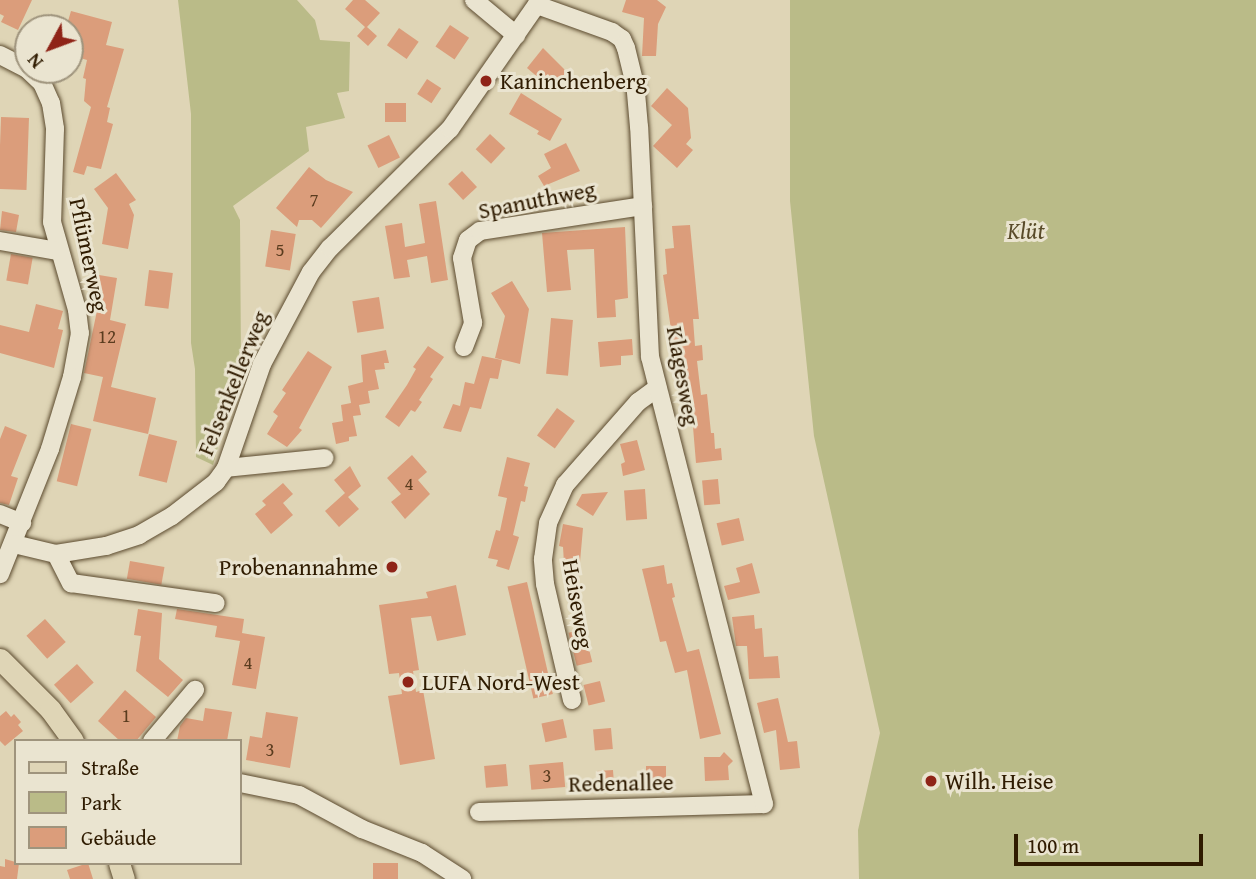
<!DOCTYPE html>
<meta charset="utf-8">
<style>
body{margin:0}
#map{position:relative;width:1256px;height:879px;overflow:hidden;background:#dfd5b6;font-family:"Gentium Book Plus",serif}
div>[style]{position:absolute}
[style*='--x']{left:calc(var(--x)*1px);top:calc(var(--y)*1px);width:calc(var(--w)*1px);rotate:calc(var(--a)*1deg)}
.green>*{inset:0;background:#babb88}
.building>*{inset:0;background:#db9d7b;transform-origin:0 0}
.roads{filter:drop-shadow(0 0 2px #5b4a2e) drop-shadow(0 0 2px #5b4a2e)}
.minor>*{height:18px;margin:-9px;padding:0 9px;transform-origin:9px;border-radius:9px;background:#eae4d0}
.major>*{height:21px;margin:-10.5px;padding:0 10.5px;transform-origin:10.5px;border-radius:10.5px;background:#dfd5b6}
.dots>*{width:19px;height:19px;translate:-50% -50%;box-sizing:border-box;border:4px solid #eae4d0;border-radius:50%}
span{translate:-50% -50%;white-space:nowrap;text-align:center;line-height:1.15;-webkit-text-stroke:6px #eae4d0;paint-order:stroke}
.number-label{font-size:19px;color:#5a3c1f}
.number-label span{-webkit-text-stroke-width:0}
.poi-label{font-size:23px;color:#2f1b00}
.left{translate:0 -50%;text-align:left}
.right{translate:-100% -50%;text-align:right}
.street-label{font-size:23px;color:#2f1b00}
.park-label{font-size:23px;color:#594b29;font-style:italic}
.legend{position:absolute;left:14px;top:739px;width:228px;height:126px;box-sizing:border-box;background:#eae4d0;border:2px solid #9f947d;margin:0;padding:9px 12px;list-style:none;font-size:21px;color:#2f1b00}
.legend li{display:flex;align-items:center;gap:14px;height:35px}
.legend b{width:35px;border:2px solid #9f947d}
.north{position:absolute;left:14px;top:14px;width:70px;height:70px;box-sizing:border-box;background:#eae4d0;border:2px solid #9f947d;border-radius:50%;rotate:229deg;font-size:19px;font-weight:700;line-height:28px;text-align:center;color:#2f1b00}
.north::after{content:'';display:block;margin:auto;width:24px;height:32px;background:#8f2418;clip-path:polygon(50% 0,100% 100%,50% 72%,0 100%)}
.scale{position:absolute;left:1014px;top:834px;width:189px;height:32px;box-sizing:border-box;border:4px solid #2f1b00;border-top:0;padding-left:9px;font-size:21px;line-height:24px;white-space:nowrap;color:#2f1b00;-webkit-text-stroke:5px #eae4d0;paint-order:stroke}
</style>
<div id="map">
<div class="green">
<i style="clip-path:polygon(178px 0,297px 0,315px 20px,320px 40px,350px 42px,349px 91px,337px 93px,345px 118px,306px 127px,309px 151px,233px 206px,240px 220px,241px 361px,213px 465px,196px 457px,195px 369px,191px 343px,191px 114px)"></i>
<i style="clip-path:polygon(790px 0,1256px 0,1256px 879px,859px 879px,858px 830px,880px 733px,814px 436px,790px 201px)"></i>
</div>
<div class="building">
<i style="clip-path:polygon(0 0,32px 0,18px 30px,1px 22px,4px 16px,0 14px)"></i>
<i style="clip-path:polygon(353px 0,365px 0,380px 13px,367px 27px,377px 36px,368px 46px,357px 36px,365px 27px,345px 9px)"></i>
<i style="clip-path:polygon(626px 0,657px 0,666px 7px,658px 24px,656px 56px,642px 56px,644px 18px,622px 12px)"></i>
<i style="clip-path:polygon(71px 11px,112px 22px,106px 45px,124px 49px,107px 107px,110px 108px,107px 122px,113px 124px,101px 169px,87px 166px,84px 175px,73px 172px,91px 107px,84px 101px,86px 79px,83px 78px,87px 60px,70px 55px,70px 28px,66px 28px)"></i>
<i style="left:450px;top:25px;width:23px;height:26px;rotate:34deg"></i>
<i style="left:399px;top:28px;width:24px;height:21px;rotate:35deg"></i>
<i style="clip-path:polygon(543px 48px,568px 73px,554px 91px,527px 68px)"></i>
<i style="left:427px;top:79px;width:17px;height:18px;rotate:33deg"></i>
<i style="clip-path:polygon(667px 88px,688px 108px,691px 138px,686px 144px,693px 150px,677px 168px,653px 146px,672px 125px,651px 106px)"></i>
<i style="clip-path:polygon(521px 93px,562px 119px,550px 141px,537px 134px,539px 131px,509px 114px)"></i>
<i style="left:385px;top:103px;width:21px;height:19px"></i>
<i style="left:1px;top:117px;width:28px;height:72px;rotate:2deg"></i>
<i style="left:490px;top:134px;width:21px;height:21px;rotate:43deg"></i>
<i style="left:389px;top:135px;width:25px;height:24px;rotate:64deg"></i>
<i style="clip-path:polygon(566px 143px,580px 171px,544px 186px,538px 176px,551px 168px,544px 154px)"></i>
<i style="clip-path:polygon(309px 167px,326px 180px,353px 192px,321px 228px,312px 220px,299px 220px,297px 227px,276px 208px)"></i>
<i style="left:462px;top:171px;width:22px;height:19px;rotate:47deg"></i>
<i style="clip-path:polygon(116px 173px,136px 200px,129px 204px,134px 215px,128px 249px,102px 244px,108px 208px,94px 189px)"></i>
<i style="clip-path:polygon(436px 201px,448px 280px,431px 283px,427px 256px,407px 260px,410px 277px,394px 279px,385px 226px,402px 223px,405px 247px,425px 243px,419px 204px)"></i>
<i style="clip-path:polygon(2px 211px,19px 215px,16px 232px,0 230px)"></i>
<i style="clip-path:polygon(690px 225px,699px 319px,693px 319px,695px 346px,702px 345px,703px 360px,697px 361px,701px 395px,707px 394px,711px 433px,714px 433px,715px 449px,721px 448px,722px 460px,696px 463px,692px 415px,688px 415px,684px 383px,679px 384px,663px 275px,667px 274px,665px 249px,674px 248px,672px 226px)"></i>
<i style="clip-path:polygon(625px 227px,628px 298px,615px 300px,616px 317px,597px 318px,594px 249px,567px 250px,571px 290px,547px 292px,542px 233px)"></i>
<i style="left:271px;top:230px;width:25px;height:37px;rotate:9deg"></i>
<i style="left:11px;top:254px;width:22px;height:27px;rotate:10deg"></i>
<i style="left:149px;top:270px;width:24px;height:36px;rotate:7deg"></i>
<i style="clip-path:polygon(99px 275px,117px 278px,110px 320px,126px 324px,111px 387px,156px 398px,148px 434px,93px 421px,103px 377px,84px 373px,99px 301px,94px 300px)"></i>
<i style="clip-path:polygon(512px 281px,529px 309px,520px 364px,495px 358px,505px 316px,491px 293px)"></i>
<i style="left:379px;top:297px;width:32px;height:27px;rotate:81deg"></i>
<i style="clip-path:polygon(36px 304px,63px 311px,58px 329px,63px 330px,54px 368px,0 353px,0 325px,29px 332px)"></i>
<i style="left:551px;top:318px;width:22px;height:56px;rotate:5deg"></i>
<i style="clip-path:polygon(632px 339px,633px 355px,621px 356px,621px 365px,600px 367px,598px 342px)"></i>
<i style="clip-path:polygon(428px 346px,444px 357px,430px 377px,433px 379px,419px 400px,422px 402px,415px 412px,411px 410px,399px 427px,385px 417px,407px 385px,416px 369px,413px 367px)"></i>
<i style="clip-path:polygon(386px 350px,389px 363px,384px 363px,385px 369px,375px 370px,379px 389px,368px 391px,370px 403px,359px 405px,361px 415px,353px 416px,357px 436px,349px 437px,349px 441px,336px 444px,332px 423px,343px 421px,341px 405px,351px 403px,348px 386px,363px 382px,361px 355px)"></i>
<i style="clip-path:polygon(308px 351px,332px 367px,299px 428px,302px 430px,287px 447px,267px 434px,278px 416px,273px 412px,286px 393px,282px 390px)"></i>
<i style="clip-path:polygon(482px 356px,502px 360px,498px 379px,490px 378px,481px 409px,470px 407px,461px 432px,443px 428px,453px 404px,460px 406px,465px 382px,474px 384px)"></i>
<i style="left:557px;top:408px;width:22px;height:34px;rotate:36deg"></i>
<i style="left:71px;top:424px;width:21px;height:59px;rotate:14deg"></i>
<i style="clip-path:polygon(5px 426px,27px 435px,11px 476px,18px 478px,9px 505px,0 503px,0 439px)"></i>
<i style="left:149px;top:434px;width:29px;height:43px;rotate:14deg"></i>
<i style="clip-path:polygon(637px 440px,645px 470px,623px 476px,621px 464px,625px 462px,620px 444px)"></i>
<i style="clip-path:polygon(412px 455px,427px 472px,418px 480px,430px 494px,405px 519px,391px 502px,401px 494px,387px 478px)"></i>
<i style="clip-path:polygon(507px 457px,530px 463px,524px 486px,528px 487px,525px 502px,521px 501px,513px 535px,519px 537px,509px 570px,496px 566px,498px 560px,488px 558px,496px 530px,500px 531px,507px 498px,498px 496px)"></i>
<i style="clip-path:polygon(350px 466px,361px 486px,348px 497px,359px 509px,339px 527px,325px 511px,345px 493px,334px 480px)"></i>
<i style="left:718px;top:479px;width:25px;height:16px;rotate:85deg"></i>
<i style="clip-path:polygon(283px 483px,293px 494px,283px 503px,293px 515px,271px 534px,255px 514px,266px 505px,262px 501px)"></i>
<i style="left:645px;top:489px;width:30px;height:21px;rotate:86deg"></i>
<i style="clip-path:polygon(608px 492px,593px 516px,576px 505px,582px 494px)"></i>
<i style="left:739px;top:518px;width:23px;height:23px;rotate:77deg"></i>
<i style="clip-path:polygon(563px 524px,583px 528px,580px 562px,564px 563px,563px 547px,559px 546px)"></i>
<i style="left:130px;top:561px;width:35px;height:18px;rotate:10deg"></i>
<i style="clip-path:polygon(752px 563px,760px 593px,728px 600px,724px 586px,740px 582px,736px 568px)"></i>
<i style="clip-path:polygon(664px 565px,667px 584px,672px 583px,675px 597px,672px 598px,687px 652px,699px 649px,721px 734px,700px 739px,687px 670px,675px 673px,666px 641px,660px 642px,642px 569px)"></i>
<i style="left:527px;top:582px;width:115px;height:20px;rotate:77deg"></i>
<i style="clip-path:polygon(456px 585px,466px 635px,437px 641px,431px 616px,411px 618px,419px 670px,413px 671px,416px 692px,423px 690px,435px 759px,400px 765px,388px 696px,402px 694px,399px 673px,389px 674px,379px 605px,428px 598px,426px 592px)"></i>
<i style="clip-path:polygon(138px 609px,162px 613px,159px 659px,183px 680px,168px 697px,136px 671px,141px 636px,134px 635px)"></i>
<i style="clip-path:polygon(177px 609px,244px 619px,242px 633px,265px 637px,256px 689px,232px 685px,240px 641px,215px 637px,217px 626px,175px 619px)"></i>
<i style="clip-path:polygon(754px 615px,755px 629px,762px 628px,764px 657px,778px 656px,780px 678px,749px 679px,747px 646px,736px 646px,732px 617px)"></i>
<i style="left:45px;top:619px;width:31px;height:25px;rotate:48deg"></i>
<i style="left:584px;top:629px;width:34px;height:16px;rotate:76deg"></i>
<i style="left:77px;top:664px;width:25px;height:31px;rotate:48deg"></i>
<i style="left:600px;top:681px;width:21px;height:17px;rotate:76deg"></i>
<i style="clip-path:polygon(125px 690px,156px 717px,136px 741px,120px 741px,98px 721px)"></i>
<i style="clip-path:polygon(778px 698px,788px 742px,797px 741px,800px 768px,780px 770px,776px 730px,764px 733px,757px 703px)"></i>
<i style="clip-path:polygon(205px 708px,232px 712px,227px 741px,177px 741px,180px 726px,186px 718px,203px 721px)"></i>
<i style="clip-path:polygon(6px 711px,11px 717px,14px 714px,21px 722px,18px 725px,23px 731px,5px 746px,0 741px,0 716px)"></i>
<i style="clip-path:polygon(266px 712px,298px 717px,290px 768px,246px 760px,250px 736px,262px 738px)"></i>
<i style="left:563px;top:719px;width:19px;height:22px;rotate:78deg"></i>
<i style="left:611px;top:728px;width:21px;height:18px;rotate:85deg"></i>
<i style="clip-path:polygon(724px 752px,733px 761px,728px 766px,729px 780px,705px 781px,704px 757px,720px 757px)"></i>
<i style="left:563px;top:762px;width:25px;height:34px;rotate:85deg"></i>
<i style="left:506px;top:764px;width:22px;height:22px;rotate:85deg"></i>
<i style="left:646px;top:766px;width:20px;height:19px"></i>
<i style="left:613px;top:770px;width:16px;height:16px;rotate:86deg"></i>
<i style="clip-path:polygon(5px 859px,19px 863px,17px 879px,0 879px,0 866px,5px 867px)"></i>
<i style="clip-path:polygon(88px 863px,93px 879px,70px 879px,67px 870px)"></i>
<i style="left:398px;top:863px;width:16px;height:25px;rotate:90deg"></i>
</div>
<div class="roads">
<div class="minor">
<i style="--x:474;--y:0;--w:55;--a:39.8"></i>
<i style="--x:0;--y:55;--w:30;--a:27"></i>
<i style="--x:27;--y:69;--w:21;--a:43"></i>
<i style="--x:42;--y:83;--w:22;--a:66"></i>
<i style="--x:51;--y:103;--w:26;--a:81"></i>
<i style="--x:55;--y:129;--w:93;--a:91.8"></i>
<i style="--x:52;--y:222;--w:91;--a:74.1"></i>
<i style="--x:77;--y:310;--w:23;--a:83"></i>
<i style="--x:80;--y:333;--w:45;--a:100.3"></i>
<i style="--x:72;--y:377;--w:75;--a:107"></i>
<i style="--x:50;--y:449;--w:135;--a:111.8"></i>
<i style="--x:0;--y:241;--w:59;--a:9.8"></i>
<i style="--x:464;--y:347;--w:26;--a:-69"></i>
<i style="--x:473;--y:323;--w:66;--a:-99.6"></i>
<i style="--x:462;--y:258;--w:19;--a:-72"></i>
<i style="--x:468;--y:240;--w:15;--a:-37"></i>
<i style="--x:480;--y:231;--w:165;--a:-8.7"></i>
<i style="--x:226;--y:468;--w:99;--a:-5.8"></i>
<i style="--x:0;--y:514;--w:24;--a:22"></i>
<i style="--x:14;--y:544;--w:43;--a:13.4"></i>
<i style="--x:56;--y:554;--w:51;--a:-9.1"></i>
<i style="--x:106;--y:546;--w:35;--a:-18"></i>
<i style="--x:139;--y:535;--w:38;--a:-30"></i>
<i style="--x:172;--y:516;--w:56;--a:-37.7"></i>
<i style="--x:216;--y:482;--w:17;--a:-54"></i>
<i style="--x:226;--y:468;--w:110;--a:-70.9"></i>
<i style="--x:262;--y:364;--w:104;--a:-62"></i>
<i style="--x:311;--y:272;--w:31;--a:-52"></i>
<i style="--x:330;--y:248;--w:169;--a:-44.8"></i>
<i style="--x:450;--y:129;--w:157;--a:-55.1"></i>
<i style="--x:56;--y:554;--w:33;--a:63"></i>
<i style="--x:71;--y:583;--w:146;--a:7.9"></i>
<i style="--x:572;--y:700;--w:119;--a:-103.1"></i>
<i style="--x:545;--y:584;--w:25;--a:-95"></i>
<i style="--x:543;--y:559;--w:36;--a:-82"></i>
<i style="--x:548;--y:523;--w:42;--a:-65.9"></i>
<i style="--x:565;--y:485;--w:111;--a:-48.7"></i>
<i style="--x:638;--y:402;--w:24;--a:-36"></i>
<i style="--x:152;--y:741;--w:67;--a:-49.9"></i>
<i style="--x:240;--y:783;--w:60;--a:11.5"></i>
<i style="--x:299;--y:795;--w:72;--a:28.4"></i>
<i style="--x:362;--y:829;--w:65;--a:21.8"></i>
<i style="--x:422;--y:853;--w:48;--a:33"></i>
<i style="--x:479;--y:812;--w:285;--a:-1.6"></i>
<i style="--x:764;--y:804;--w:461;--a:-104.3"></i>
<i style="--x:650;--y:357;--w:230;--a:-92.7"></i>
<i style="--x:639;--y:127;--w:38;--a:-95"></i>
<i style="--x:636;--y:89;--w:42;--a:-103.7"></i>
<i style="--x:626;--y:48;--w:10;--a:-114"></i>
<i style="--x:622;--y:39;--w:12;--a:-145"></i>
<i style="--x:612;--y:32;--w:80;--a:-160.2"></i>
</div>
<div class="major">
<i style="--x:0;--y:659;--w:71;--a:45"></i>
<i style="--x:50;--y:709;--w:39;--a:54"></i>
<i style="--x:119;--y:863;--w:17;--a:73"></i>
</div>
</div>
<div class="dots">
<i style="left:486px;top:81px;background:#8f2418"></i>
<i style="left:392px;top:567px;background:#8f2418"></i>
<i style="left:408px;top:682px;background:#8f2418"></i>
<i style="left:931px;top:781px;background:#8f2418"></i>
</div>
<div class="number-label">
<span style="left:314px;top:200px">7</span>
<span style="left:280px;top:250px">5</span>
<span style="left:107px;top:337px">12</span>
<span style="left:409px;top:484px">4</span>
<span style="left:248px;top:663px">4</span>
<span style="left:126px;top:716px">1</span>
<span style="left:270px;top:750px">3</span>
<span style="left:547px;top:776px">3</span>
</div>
<div class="poi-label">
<span class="left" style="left:500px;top:81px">Kaninchenberg</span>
<span class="right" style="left:378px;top:567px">Probenannahme</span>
<span class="left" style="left:422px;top:682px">LUFA Nord-West</span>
<span class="left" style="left:945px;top:781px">Wilh. Heise</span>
</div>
<div class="street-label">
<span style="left:537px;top:200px;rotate:-11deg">Spanuthweg</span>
<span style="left:89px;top:255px;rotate:78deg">Pflümerweg</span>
<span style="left:683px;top:376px;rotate:80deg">Klagesweg</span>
<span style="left:233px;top:383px;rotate:-68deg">Felsenkellerweg</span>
<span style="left:578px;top:604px;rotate:80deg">Heiseweg</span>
<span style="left:621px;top:783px;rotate:-1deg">Redenallee</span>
</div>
<div class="park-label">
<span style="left:1026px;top:231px">Klüt</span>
</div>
<ul class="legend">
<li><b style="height:9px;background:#dfd5b6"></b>Straße</li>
<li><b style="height:19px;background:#babb88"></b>Park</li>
<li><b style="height:19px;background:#db9d7b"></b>Gebäude</li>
</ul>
<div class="north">N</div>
<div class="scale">100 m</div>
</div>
